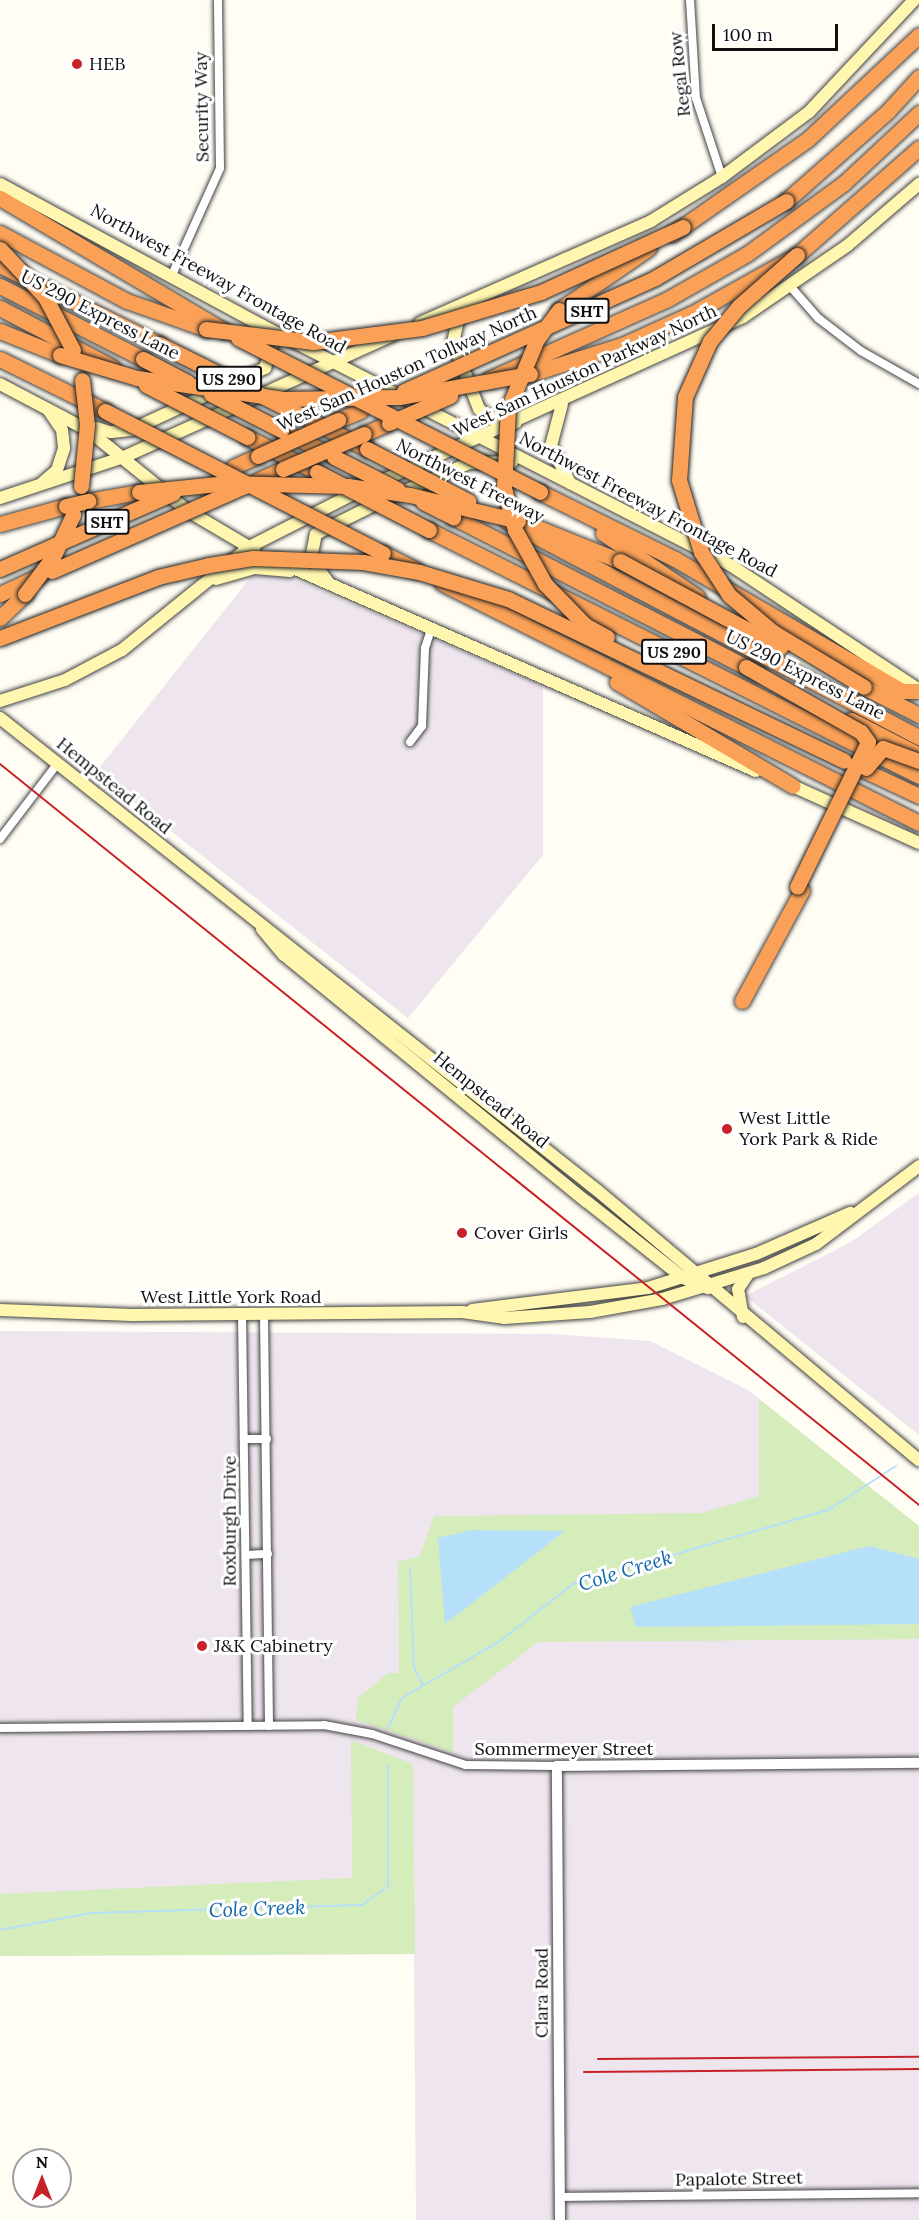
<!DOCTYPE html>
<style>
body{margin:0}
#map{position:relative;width:919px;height:2220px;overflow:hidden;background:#fffdf4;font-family:Lora,serif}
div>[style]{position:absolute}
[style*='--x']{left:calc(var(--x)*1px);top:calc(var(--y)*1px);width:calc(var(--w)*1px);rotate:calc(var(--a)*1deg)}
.industrial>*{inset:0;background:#eee5ef}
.green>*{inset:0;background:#d5ecbb}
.water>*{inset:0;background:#b6e0f9}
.stream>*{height:2px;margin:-1px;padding:0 1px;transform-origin:1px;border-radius:1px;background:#b6e0f9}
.roads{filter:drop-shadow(0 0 2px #434343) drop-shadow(0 0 2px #434343)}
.minor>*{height:8px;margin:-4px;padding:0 4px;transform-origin:4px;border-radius:4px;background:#fff}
.tertiary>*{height:10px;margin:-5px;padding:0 5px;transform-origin:5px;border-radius:5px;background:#fff}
.secondary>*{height:12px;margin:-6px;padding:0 6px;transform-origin:6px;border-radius:6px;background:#fff6af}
.motorway>*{height:15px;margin:-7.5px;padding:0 7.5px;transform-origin:7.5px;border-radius:7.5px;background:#faa157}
.rail>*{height:2px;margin:-1px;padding:0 1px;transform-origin:1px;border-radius:1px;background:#c82129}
.bridges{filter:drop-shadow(0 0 2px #212121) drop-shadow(0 0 2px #212121)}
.motorway-bridge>*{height:15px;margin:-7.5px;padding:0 7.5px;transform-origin:7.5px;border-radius:7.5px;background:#faa157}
.dots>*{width:16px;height:16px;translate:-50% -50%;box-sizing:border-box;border:3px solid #fff;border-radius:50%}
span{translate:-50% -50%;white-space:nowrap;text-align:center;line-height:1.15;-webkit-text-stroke:6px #fff;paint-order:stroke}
.shield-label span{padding:2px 4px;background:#fff;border:2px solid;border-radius:4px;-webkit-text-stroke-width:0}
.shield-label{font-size:16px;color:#101010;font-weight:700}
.poi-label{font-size:18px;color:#101010}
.left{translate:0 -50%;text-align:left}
.street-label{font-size:18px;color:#101010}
.water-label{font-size:20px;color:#1268aa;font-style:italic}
.north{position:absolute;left:12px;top:2148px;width:60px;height:60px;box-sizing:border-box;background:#fff;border:2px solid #9f9f9f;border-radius:50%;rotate:0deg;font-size:16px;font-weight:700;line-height:24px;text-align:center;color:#101010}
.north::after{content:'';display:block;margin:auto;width:21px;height:27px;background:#c82129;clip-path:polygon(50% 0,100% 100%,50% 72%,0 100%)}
.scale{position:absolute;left:712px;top:24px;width:126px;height:27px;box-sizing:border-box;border:3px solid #101010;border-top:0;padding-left:8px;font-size:18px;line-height:21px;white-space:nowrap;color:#101010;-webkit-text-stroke:4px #fff;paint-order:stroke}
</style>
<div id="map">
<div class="industrial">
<i style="clip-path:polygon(254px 573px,280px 573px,543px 686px,543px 855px,408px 1018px,96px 772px)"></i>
<i style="clip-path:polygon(919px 1193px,919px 1435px,745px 1296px,851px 1242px)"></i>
<i style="clip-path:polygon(0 1331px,553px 1334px,650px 1341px,748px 1390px,919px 1526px,919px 2220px,416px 2220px,414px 1954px,0 1956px)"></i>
</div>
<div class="green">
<i style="clip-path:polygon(759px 1399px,919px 1526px,919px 1639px,538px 1642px,453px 1707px,453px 1752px,356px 1720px,358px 1698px,388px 1673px,399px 1673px,398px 1562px,420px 1556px,434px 1516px,702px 1513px,759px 1496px)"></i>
<i style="clip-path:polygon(351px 1740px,413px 1764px,415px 1954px,0 1956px,0 1894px,352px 1878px)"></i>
</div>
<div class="water">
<i style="clip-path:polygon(471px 1530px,565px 1531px,445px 1624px,438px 1538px)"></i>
<i style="clip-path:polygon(869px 1546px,919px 1559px,919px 1624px,636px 1627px,630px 1607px)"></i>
</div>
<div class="stream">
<i style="--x:410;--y:1568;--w:100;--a:87.7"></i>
<i style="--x:414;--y:1668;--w:19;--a:62"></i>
<i style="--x:388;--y:1728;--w:33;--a:-65"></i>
<i style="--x:402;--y:1698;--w:113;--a:-30.2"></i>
<i style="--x:500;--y:1641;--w:93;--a:-38"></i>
<i style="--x:573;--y:1584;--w:266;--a:-16.2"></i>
<i style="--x:828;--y:1510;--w:81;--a:-32.9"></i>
<i style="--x:0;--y:1930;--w:93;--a:-10.6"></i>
<i style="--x:91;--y:1913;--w:271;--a:-1.7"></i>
<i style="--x:362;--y:1905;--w:32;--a:-36"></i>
<i style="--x:388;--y:1886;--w:122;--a:-90"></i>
</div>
<div class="roads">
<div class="minor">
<i style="--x:690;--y:0;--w:98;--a:86.5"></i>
<i style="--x:696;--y:98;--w:83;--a:71.8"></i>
<i style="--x:172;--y:275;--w:117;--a:-65.8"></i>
<i style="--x:220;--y:168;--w:168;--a:-90.7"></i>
<i style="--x:790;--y:286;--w:43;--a:48.8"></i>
<i style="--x:818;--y:318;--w:54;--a:37.5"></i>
<i style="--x:861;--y:351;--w:67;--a:29.6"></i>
<i style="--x:410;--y:742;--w:20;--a:-53"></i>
<i style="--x:422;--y:726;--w:78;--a:-87.8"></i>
<i style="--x:425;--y:648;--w:19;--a:-72"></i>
<i style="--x:0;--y:839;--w:96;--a:-52.7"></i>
<i style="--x:242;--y:1315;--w:411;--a:89.2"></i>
<i style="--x:264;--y:1315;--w:411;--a:89.3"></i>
<i style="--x:246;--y:1439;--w:21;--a:0"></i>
<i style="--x:246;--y:1555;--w:22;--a:-3"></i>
<i style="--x:0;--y:1728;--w:324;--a:-0.5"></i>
<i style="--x:324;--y:1725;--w:49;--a:10.6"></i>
<i style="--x:372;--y:1734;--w:99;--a:18.3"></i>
<i style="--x:466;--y:1765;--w:91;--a:0.6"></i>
<i style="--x:560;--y:2197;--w:359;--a:-0.6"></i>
</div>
<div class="tertiary">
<i style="--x:560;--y:2220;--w:454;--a:-90.4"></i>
<i style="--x:557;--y:1766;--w:362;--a:-0.5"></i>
</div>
<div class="secondary">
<i style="--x:0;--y:184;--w:297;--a:28.4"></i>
<i style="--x:261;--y:325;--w:529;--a:27.1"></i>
<i style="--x:732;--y:566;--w:224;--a:33.5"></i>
<i style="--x:460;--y:312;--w:31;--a:103"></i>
<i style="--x:453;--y:342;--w:72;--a:68.8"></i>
<i style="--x:479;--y:409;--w:16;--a:38"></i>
<i style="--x:492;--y:419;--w:24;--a:9"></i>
<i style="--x:420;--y:323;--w:253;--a:-23.8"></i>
<i style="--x:651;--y:221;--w:84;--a:-31.8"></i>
<i style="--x:722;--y:177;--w:109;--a:-36.8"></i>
<i style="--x:809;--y:112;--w:154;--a:-46.8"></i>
<i style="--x:0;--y:384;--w:101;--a:27.8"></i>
<i style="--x:89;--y:431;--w:127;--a:38.9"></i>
<i style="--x:188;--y:511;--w:77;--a:30.6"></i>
<i style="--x:562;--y:404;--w:43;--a:104.7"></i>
<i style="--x:551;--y:446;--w:42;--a:62.8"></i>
<i style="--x:86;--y:425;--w:26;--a:16"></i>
<i style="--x:111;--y:432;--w:20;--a:-6"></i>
<i style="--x:131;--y:430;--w:148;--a:-24.8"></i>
<i style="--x:265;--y:368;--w:24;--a:-73"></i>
<i style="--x:272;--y:345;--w:17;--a:-118"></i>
<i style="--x:377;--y:483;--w:402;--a:-24.4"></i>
<i style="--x:743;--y:317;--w:127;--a:-34.4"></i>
<i style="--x:848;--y:245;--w:94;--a:-40.7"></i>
<i style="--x:41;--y:484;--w:21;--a:-41"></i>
<i style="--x:57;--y:470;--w:23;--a:-72"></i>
<i style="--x:64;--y:448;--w:18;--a:-96"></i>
<i style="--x:62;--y:430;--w:25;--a:-124"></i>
<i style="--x:398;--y:494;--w:77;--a:-23.6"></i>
<i style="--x:469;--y:463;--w:43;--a:-1.3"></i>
<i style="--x:0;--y:498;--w:131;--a:-18.3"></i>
<i style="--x:124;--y:457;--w:295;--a:-24.4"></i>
<i style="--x:275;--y:560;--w:525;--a:23.69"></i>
<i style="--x:216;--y:579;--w:41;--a:-15.8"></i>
<i style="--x:255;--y:568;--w:35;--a:5"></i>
<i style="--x:328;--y:582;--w:29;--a:-126"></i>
<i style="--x:311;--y:559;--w:25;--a:-79"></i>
<i style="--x:316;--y:534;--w:74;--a:-26.6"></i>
<i style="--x:0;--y:701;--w:68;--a:-17.9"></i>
<i style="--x:65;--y:680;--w:64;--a:-27.8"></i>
<i style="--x:122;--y:650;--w:164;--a:-39"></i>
<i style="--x:249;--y:547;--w:126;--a:-27"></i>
<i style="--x:0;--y:718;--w:762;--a:38.34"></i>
<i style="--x:598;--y:1191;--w:419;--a:40"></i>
<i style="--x:786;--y:783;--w:146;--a:24.3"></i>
<i style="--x:262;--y:929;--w:34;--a:50"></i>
<i style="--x:284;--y:955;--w:390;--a:39.2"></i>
<i style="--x:586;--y:1201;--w:124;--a:38.4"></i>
<i style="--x:683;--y:1278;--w:27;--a:22"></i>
<i style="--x:0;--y:1310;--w:132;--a:2.2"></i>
<i style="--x:132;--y:1315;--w:330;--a:-0.5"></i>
<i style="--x:462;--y:1312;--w:42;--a:8.1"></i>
<i style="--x:504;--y:1318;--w:86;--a:-4"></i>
<i style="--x:590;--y:1312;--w:73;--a:-10.2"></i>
<i style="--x:662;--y:1299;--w:107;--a:-16.9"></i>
<i style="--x:764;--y:1268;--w:57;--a:-24.8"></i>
<i style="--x:816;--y:1244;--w:129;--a:-37.1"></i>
<i style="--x:472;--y:1310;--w:177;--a:-7.1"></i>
<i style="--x:648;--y:1288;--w:113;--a:-17.5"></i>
<i style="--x:756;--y:1254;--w:103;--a:-23.6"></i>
<i style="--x:743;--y:1317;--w:28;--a:-100"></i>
<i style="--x:738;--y:1289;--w:18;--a:-56"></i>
</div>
<div class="motorway">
<i style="--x:0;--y:198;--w:261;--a:30.6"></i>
<i style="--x:786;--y:201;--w:136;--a:-41.4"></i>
<i style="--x:888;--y:111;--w:46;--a:-47.6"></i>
<i style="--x:0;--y:233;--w:144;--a:28.2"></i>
<i style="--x:127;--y:301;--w:84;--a:19.5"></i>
<i style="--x:672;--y:234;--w:166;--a:-34.9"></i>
<i style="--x:808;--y:139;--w:152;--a:-43.1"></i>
<i style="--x:0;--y:265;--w:178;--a:26.4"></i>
<i style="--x:0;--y:286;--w:161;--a:27"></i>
<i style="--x:0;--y:308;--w:127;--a:27.8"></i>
<i style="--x:559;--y:310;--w:109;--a:-34.6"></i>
<i style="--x:0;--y:331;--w:65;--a:21.8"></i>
<i style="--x:0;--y:359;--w:117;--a:26.3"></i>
<i style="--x:530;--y:374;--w:96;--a:-17.5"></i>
<i style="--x:622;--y:345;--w:78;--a:-24.3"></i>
<i style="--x:693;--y:313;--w:119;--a:-29.1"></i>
<i style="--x:797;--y:255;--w:162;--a:-41.3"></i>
<i style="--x:489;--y:379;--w:194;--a:-24.1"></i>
<i style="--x:666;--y:300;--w:93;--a:-29.6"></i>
<i style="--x:747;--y:254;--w:120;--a:-36.2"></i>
<i style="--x:844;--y:183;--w:103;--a:-43"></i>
<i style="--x:300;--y:415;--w:75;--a:26.9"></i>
<i style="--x:338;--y:420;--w:24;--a:-22"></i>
<i style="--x:281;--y:430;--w:56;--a:26.6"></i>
<i style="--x:364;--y:434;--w:24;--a:-24"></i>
<i style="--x:247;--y:437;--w:78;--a:26.6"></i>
<i style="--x:233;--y:467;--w:27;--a:-24"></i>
<i style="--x:258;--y:480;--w:27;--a:-24"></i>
<i style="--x:540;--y:492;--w:151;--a:26.4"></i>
<i style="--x:675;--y:559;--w:263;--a:30.2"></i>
<i style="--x:902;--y:691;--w:17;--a:0"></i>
<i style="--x:88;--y:501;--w:52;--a:-10"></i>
<i style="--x:453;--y:517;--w:343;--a:27.1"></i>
<i style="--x:507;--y:521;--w:465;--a:27.7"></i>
<i style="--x:0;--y:524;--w:68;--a:-15.3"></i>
<i style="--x:531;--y:525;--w:96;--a:22"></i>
<i style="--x:429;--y:530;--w:548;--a:26.66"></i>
<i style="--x:603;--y:533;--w:114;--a:34.2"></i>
<i style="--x:383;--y:553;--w:36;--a:27"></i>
<i style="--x:442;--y:583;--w:534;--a:26.71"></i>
<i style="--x:0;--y:594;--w:45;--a:-24.9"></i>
<i style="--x:0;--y:618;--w:35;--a:-44"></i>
<i style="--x:617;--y:682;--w:204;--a:30.6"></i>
<i style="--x:864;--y:687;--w:62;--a:27"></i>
<i style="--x:851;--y:720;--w:76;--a:27.2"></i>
<i style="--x:853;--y:765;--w:73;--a:25.2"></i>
<i style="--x:742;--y:1001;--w:126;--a:-61.6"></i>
</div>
</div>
<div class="rail">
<i style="--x:0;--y:764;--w:1181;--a:38.88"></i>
<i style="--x:598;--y:2059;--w:321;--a:-0.4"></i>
<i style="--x:584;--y:2072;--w:335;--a:-0.5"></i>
</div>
<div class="bridges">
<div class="motorway-bridge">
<i style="--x:0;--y:249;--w:66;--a:46.8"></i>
<i style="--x:45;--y:297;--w:60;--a:62.2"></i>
<i style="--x:797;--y:255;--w:77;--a:138.7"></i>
<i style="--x:739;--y:306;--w:45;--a:129.6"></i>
<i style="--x:710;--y:341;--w:61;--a:114.1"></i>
<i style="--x:685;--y:397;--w:83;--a:94.1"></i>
<i style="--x:679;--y:480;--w:75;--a:73"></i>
<i style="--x:701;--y:552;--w:51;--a:56.9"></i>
<i style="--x:729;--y:595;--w:57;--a:40.1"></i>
<i style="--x:773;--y:632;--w:106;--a:31.1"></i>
<i style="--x:559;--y:310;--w:36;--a:127"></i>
<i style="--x:537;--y:339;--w:76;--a:112.5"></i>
<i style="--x:508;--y:409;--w:79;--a:92.9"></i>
<i style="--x:504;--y:488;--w:43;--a:75.3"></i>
<i style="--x:515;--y:530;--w:62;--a:60.9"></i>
<i style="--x:545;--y:584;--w:57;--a:45.7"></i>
<i style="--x:585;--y:625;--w:25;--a:29"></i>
<i style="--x:206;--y:329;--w:108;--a:6.9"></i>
<i style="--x:313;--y:342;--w:110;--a:-7.3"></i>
<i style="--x:422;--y:328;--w:124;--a:-16.8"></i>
<i style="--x:541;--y:292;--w:156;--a:-24.6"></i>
<i style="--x:238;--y:338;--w:339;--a:27"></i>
<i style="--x:159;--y:344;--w:158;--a:26.7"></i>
<i style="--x:60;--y:355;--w:80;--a:16.6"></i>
<i style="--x:137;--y:378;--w:148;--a:8.1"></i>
<i style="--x:284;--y:399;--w:115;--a:-1"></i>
<i style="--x:399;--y:397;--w:133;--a:-10"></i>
<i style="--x:143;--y:359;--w:50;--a:27.6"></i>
<i style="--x:146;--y:385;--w:114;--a:27.2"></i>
<i style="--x:404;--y:391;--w:275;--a:-24.2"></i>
<i style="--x:655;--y:278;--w:152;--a:-30.4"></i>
<i style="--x:211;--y:394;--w:79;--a:27.2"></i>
<i style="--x:105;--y:411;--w:312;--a:27.1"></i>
<i style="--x:389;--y:423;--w:67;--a:-23.9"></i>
<i style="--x:367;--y:449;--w:114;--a:27.2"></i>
<i style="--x:258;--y:456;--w:88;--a:-24.2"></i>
<i style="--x:334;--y:457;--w:71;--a:26.9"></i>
<i style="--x:283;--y:469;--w:88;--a:-23.4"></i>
<i style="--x:317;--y:472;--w:126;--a:27.4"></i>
<i style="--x:81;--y:486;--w:61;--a:-84.4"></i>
<i style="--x:87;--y:425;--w:45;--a:-96.3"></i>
<i style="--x:139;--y:492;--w:89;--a:-5.8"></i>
<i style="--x:228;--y:483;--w:120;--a:1.4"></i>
<i style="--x:348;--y:486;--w:63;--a:8.3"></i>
<i style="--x:410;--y:495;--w:111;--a:13.5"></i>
<i style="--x:423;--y:502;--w:34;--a:27"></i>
<i style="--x:66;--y:506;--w:23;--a:-13"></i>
<i style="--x:620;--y:561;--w:182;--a:28.3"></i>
<i style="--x:0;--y:569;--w:189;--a:-23.7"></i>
<i style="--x:52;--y:571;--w:211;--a:-23.8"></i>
<i style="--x:25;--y:594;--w:46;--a:-52.9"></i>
<i style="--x:53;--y:557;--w:47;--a:-64.5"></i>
<i style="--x:0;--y:638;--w:169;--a:-21.1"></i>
<i style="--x:158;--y:577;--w:52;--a:-13.2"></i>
<i style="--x:209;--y:565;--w:45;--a:-9"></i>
<i style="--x:253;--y:558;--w:110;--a:2.1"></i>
<i style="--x:363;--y:562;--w:57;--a:10.1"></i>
<i style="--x:419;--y:572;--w:93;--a:16.9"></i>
<i style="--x:508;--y:599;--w:373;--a:25.7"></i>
<i style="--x:746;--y:667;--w:132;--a:29.5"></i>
<i style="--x:861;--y:732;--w:12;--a:55"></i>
<i style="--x:868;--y:742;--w:161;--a:116.1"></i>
<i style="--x:866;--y:768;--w:26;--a:-50"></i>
<i style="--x:883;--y:748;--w:38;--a:20"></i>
</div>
</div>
<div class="dots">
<i style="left:77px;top:64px;background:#c82129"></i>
<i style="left:727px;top:1129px;background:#c82129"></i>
<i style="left:462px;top:1233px;background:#c82129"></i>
<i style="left:202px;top:1646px;background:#c82129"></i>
</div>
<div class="shield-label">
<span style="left:587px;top:311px">SHT</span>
<span style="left:229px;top:379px">US 290</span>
<span style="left:107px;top:522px">SHT</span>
<span style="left:674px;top:652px">US 290</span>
</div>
<div class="poi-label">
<span class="left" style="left:89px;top:64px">HEB</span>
<span class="left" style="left:739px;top:1129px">West Little<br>York Park &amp; Ride</span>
<span class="left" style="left:474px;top:1233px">Cover Girls</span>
<span class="left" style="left:214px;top:1646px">J&amp;K Cabinetry</span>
</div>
<div class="street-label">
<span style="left:680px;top:74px;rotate:-96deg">Regal Row</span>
<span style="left:202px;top:107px;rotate:-91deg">Security Way</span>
<span style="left:218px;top:279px;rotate:29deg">Northwest Freeway Frontage Road</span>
<span style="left:100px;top:315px;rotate:27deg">US 290 Express Lane</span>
<span style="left:407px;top:369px;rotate:-24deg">West Sam Houston Tollway North</span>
<span style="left:585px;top:371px;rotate:-25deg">West Sam Houston Parkway North</span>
<span style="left:470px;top:481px;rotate:27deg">Northwest Freeway</span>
<span style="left:648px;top:505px;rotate:28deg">Northwest Freeway Frontage Road</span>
<span style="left:805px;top:675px;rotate:27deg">US 290 Express Lane</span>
<span style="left:114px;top:786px;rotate:39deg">Hempstead Road</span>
<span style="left:491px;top:1100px;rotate:39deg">Hempstead Road</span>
<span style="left:231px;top:1297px">West Little York Road</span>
<span style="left:230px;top:1521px;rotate:-90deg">Roxburgh Drive</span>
<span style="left:564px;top:1749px">Sommermeyer Street</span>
<span style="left:542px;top:1993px;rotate:-90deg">Clara Road</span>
<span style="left:739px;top:2179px;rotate:-1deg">Papalote Street</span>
</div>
<div class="water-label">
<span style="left:625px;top:1570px;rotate:-17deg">Cole Creek</span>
<span style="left:257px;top:1908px;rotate:-2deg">Cole Creek</span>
</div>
<div class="north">N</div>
<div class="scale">100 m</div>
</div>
